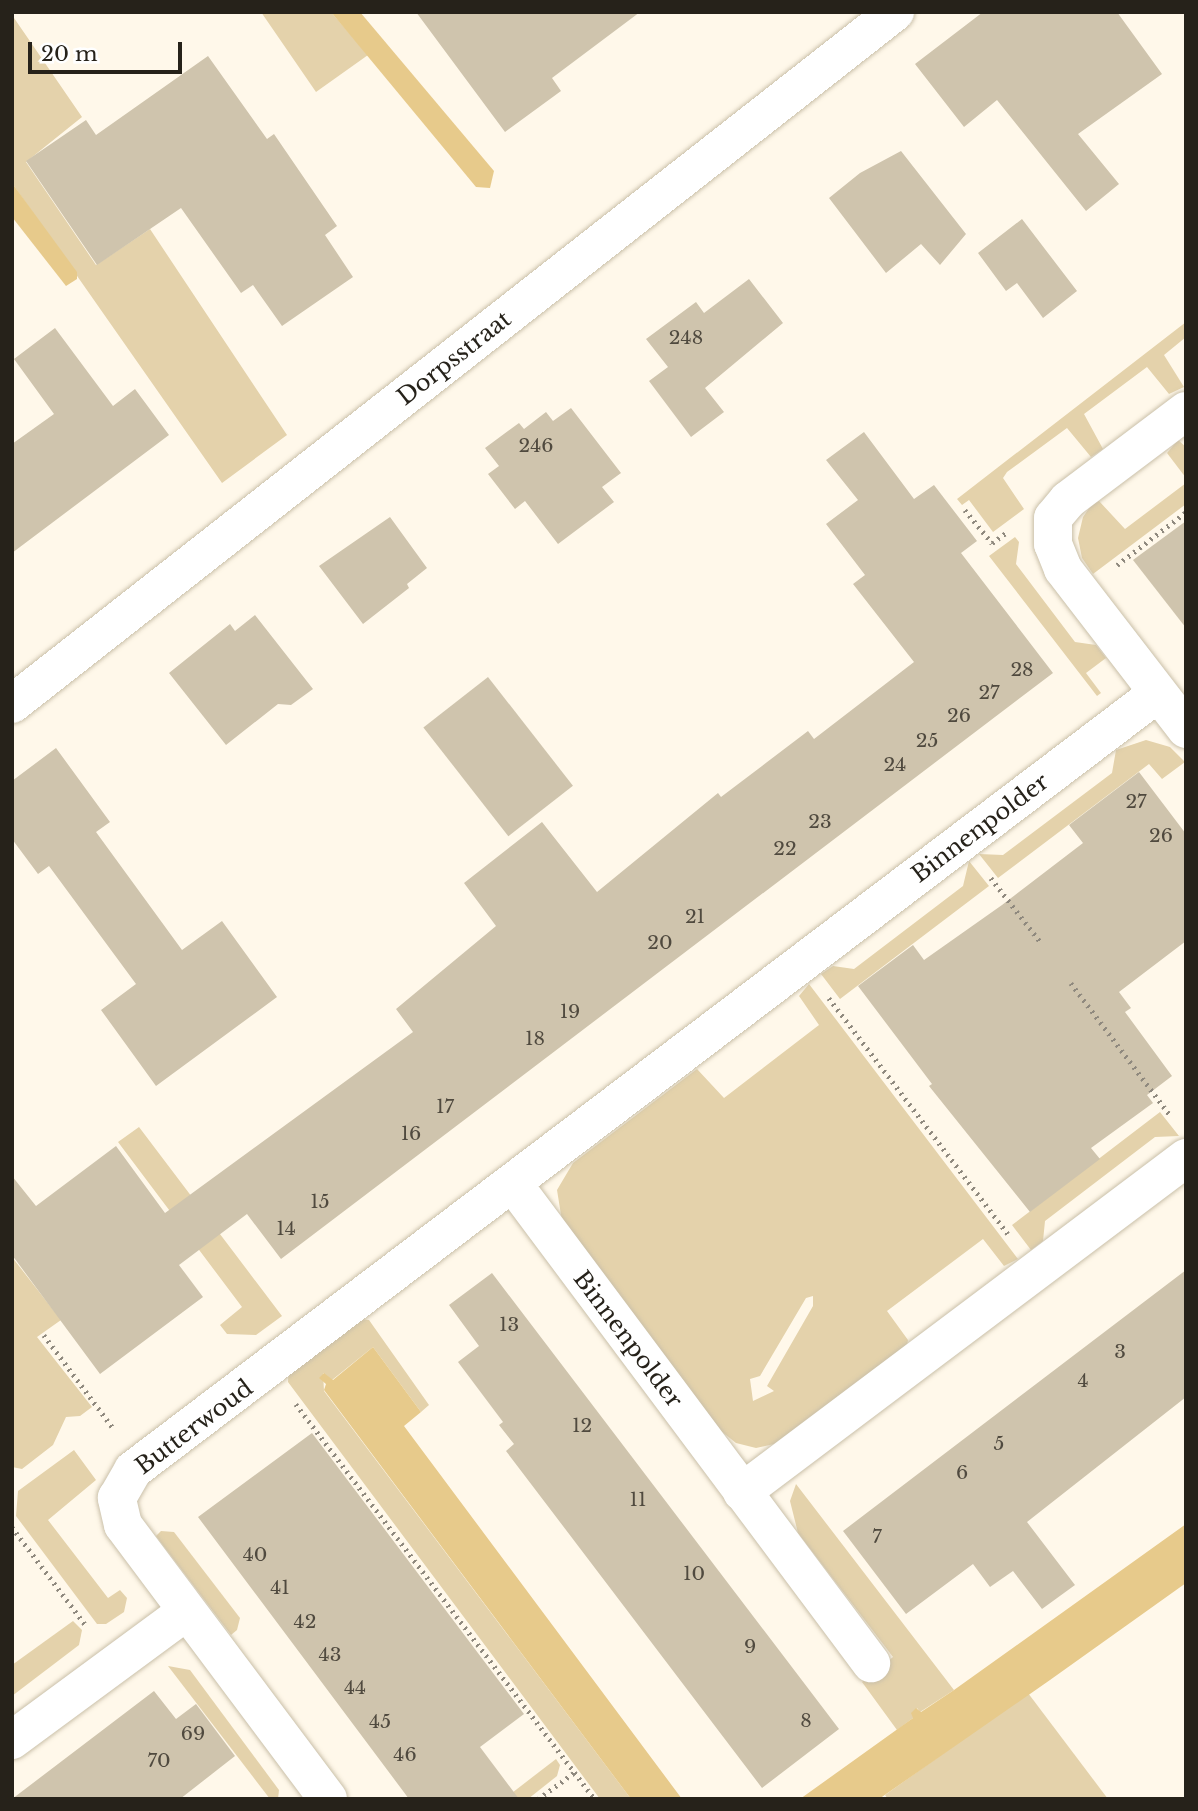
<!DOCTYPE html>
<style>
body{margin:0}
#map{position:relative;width:1198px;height:1811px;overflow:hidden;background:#fff8ea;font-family:"Libre Baskerville",serif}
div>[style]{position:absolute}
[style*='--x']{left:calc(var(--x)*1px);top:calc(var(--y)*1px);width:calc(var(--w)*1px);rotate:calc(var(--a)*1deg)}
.green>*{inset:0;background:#e4d2ab}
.water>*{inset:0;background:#e7ca8b}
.building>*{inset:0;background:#cfc4ad;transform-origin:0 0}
.path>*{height:4.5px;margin-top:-2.25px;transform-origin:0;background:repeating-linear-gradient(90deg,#8f897e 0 2px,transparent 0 7px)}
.roads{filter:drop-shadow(0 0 2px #cac0a9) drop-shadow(0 0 2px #cac0a9)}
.minor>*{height:38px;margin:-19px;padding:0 19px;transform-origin:19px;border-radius:19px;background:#fff}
span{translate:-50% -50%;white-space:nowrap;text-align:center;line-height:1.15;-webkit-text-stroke:7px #fff;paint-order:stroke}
.number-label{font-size:19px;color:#504a3f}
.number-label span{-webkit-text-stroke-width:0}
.street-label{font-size:23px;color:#26221a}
.frame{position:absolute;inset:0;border:14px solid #26221a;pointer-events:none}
.scale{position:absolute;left:28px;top:42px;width:154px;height:32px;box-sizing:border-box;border:4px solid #26221a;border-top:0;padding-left:9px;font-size:21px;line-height:24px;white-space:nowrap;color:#26221a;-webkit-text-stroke:5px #fff;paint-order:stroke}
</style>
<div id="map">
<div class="green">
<i style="clip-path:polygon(261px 12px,331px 12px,368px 55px,316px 92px)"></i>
<i style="clip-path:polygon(12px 15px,82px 117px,26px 162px,96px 265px,150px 229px,287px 435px,222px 483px,12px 183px)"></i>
<i style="clip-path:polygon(1186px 322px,1186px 337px,1164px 355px,1184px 387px,1169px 394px,1147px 367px,1084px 414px,1103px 449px,1091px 457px,1067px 428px,1007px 472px,1003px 478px,1024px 509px,993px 532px,969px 500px,962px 505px,957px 499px)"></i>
<i style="clip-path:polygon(1178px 440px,1186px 447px,1186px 478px,1167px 453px)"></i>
<i style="clip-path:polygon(1186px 483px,1186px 504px,1093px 574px,1082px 558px,1078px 538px,1083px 517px,1092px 504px,1099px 501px,1125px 529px)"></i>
<i style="clip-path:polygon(1015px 537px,1019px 542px,1016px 564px,1075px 642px,1096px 645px,1106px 658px,1086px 673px,1101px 693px,1097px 696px,989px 556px)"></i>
<i style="clip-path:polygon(1146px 740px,1170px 747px,1185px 762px,1162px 779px,1149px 764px,998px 878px,979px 854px,1003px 855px,1112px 773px,1116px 750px)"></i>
<i style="clip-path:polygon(969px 861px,989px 886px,840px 999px,821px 974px,833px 966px,854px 969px,963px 886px)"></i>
<i style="clip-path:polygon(evenodd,809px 984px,1018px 1259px,1004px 1266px,983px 1239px,887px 1311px,908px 1340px,907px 1345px,774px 1444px,756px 1448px,736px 1443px,721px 1431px,562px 1221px,557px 1190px,573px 1163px,697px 1069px,724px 1098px,819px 1025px,799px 996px,809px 984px,813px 1296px,813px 1306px,767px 1386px,774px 1391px,753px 1401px,750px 1379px,760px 1376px,806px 1298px,813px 1296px)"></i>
<i style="clip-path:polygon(1160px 1112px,1179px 1136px,1155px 1137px,1045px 1221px,1043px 1241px,1031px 1250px,1012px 1225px)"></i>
<i style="clip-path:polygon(139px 1127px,282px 1316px,256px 1335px,227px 1334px,220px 1325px,242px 1307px,118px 1142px)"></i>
<i style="clip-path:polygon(12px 1257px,61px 1320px,37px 1337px,92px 1407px,80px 1416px,66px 1417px,53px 1445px,22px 1469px,12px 1467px)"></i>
<i style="clip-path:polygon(351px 1318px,369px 1320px,429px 1405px,421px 1412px,373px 1347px,332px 1380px,323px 1373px,324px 1391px,631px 1799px,600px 1799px,288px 1382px,289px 1363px)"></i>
<i style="clip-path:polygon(74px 1450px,96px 1480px,48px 1520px,108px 1598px,120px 1590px,127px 1598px,124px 1612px,106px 1624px,97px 1624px,16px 1516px,18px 1491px)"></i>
<i style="clip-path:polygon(796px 1484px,954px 1690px,920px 1712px,917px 1708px,913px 1718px,897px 1730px,862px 1682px,893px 1657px,798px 1533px,790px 1501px)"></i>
<i style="clip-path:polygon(161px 1531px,174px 1532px,240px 1618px,237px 1630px,231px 1635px,156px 1536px)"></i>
<i style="clip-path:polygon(73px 1621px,82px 1630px,79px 1645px,12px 1696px,12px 1665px)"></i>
<i style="clip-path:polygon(168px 1666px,190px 1670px,279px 1790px,278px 1799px,270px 1799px)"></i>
<i style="clip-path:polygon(1028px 1693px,1108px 1799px,888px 1799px,885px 1795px)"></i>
<i style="clip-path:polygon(556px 1759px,560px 1765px,557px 1776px,528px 1799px,504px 1799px)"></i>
</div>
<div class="water">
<i style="clip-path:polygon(331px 12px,360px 12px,494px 171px,490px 188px,476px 187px)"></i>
<i style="clip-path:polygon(12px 183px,77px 272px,77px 279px,66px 286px,12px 217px)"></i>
<i style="clip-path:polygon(373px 1347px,421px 1412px,404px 1426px,682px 1799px,631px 1799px,324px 1390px,326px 1384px,319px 1378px,324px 1373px,333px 1380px)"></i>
<i style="clip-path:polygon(1186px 1524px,1186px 1583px,1050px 1680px,879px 1799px,800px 1799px,913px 1718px,911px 1713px,916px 1708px,921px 1712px,954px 1690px)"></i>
</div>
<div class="building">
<i style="clip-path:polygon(416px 12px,640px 12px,552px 78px,561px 91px,505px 132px)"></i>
<i style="clip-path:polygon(983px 12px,1117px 12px,1162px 74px,1078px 134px,1119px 184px,1086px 211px,997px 100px,964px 127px,915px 64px)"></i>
<i style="clip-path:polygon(208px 56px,267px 139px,274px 134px,337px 226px,325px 235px,353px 277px,282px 326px,253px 285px,241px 293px,181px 208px,97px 265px,26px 161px,86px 120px,96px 135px)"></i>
<i style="clip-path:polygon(901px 151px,966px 234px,940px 265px,921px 244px,886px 273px,829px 198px,860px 173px)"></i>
<i style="clip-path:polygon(1022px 219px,1077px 291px,1043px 318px,1017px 283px,1006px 291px,978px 253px)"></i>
<i style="clip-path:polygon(749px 279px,783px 323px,705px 388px,724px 412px,691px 437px,649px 381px,668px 367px,646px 339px,696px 302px,704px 313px)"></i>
<i style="clip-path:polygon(55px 328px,113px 406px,135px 389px,169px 435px,12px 553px,12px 444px,54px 414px,14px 359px)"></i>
<i style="clip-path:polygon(571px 408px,621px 473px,602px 487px,614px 502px,558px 544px,525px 501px,515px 509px,488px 474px,499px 466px,485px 448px,519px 423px,524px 429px,546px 412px,553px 421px)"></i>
<i style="clip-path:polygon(864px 432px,914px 499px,934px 485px,977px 541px,961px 553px,1053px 673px,281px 1259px,247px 1214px,179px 1265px,203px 1297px,100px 1374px,12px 1255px,12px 1176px,36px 1206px,116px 1146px,165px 1213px,413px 1032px,396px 1009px,496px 926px,464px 883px,542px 822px,597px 892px,718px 793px,721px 797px,808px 731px,814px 739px,914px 662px,853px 584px,865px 575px,826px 524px,858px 500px,826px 460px)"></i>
<i style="clip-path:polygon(390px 517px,427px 568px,407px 584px,409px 588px,363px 624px,319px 566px)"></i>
<i style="clip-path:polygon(1186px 521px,1186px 628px,1133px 560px)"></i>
<i style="clip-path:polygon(255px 615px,313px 689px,291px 705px,278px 704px,226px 745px,169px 673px,230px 624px,235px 631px)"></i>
<i style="left:488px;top:677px;width:138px;height:82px;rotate:52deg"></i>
<i style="clip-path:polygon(56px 748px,110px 822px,96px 832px,182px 950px,222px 921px,277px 997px,156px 1086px,101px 1010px,136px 984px,49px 866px,38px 874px,12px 839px,12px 781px)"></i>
<i style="clip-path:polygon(1139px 772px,1186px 834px,1186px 941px,1119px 992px,1131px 1008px,1125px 1012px,1172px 1076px,1147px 1095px,1153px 1103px,1091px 1148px,1100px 1159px,1030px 1212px,929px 1086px,932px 1084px,858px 986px,913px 945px,924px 960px,1002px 905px,1083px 843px,1069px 825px)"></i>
<i style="clip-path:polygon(1186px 1270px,1186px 1397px,1027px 1522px,1075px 1585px,1042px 1609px,1013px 1571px,990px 1587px,973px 1564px,906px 1614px,843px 1531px)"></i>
<i style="clip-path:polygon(492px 1273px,839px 1729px,762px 1788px,506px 1451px,514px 1444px,499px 1425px,503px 1422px,458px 1362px,479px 1346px,449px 1305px)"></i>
<i style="clip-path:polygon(312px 1433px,524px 1714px,480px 1747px,519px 1799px,409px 1799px,198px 1517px)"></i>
<i style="clip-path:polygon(154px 1691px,176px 1719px,196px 1704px,235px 1756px,180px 1799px,12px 1799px)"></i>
</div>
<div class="path">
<i style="--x:965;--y:510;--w:43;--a:50.7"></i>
<i style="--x:992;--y:543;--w:19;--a:-36"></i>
<i style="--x:1117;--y:565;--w:87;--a:-37.5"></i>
<i style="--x:991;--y:878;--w:83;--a:52.3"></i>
<i style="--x:1071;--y:983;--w:166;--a:53.1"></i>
<i style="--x:829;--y:998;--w:296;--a:52.8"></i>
<i style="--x:44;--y:1335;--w:116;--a:53.4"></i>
<i style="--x:296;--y:1404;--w:495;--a:52.9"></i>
<i style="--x:12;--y:1527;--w:125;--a:53.1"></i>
<i style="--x:538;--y:1799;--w:46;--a:-36.1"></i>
</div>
<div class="roads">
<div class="minor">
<i style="--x:1186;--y:411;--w:148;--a:143"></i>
<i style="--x:1068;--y:500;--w:23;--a:130"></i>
<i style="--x:1053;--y:518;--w:26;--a:90"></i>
<i style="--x:1053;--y:544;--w:27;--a:68"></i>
<i style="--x:1063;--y:569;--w:202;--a:52.4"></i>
<i style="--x:12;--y:704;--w:1122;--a:-38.09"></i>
<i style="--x:514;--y:1185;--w:597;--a:53.25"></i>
<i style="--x:742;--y:1492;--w:556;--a:-36.95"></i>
<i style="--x:12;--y:1740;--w:217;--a:-36.4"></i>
<i style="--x:328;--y:1799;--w:342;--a:-126.8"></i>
<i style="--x:123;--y:1525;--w:28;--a:-103"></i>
<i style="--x:117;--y:1498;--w:32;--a:-60"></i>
<i style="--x:133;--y:1470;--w:1286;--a:-37.16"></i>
</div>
</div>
<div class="number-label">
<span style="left:686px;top:338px">248</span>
<span style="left:536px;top:446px">246</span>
<span style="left:1022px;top:670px">28</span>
<span style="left:989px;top:693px">27</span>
<span style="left:959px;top:716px">26</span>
<span style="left:927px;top:741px">25</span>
<span style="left:895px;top:765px">24</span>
<span style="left:1136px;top:802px">27</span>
<span style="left:820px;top:822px">23</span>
<span style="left:1161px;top:836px">26</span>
<span style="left:785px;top:849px">22</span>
<span style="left:695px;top:917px">21</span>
<span style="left:660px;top:943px">20</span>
<span style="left:570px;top:1012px">19</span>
<span style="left:535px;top:1039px">18</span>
<span style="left:445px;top:1107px">17</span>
<span style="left:411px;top:1134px">16</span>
<span style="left:320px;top:1202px">15</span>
<span style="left:286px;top:1229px">14</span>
<span style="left:509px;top:1325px">13</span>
<span style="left:1120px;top:1352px">3</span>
<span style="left:1083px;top:1381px">4</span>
<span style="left:582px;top:1426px">12</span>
<span style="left:999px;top:1444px">5</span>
<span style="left:962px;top:1473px">6</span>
<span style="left:638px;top:1500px">11</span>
<span style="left:877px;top:1537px">7</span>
<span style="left:255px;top:1555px">40</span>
<span style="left:694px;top:1574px">10</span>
<span style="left:280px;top:1588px">41</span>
<span style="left:305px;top:1622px">42</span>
<span style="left:750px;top:1647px">9</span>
<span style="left:330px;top:1655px">43</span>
<span style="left:355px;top:1688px">44</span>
<span style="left:806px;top:1721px">8</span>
<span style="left:380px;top:1722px">45</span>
<span style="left:193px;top:1734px">69</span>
<span style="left:405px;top:1755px">46</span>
<span style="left:159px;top:1761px">70</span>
</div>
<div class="street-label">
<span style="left:454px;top:358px;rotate:-38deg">Dorpsstraat</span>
<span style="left:980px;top:828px;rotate:-37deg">Binnenpolder</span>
<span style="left:628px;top:1339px;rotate:53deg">Binnenpolder</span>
<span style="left:194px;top:1427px;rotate:-37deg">Butterwoud</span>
</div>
<div class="frame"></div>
<div class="scale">20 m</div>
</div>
